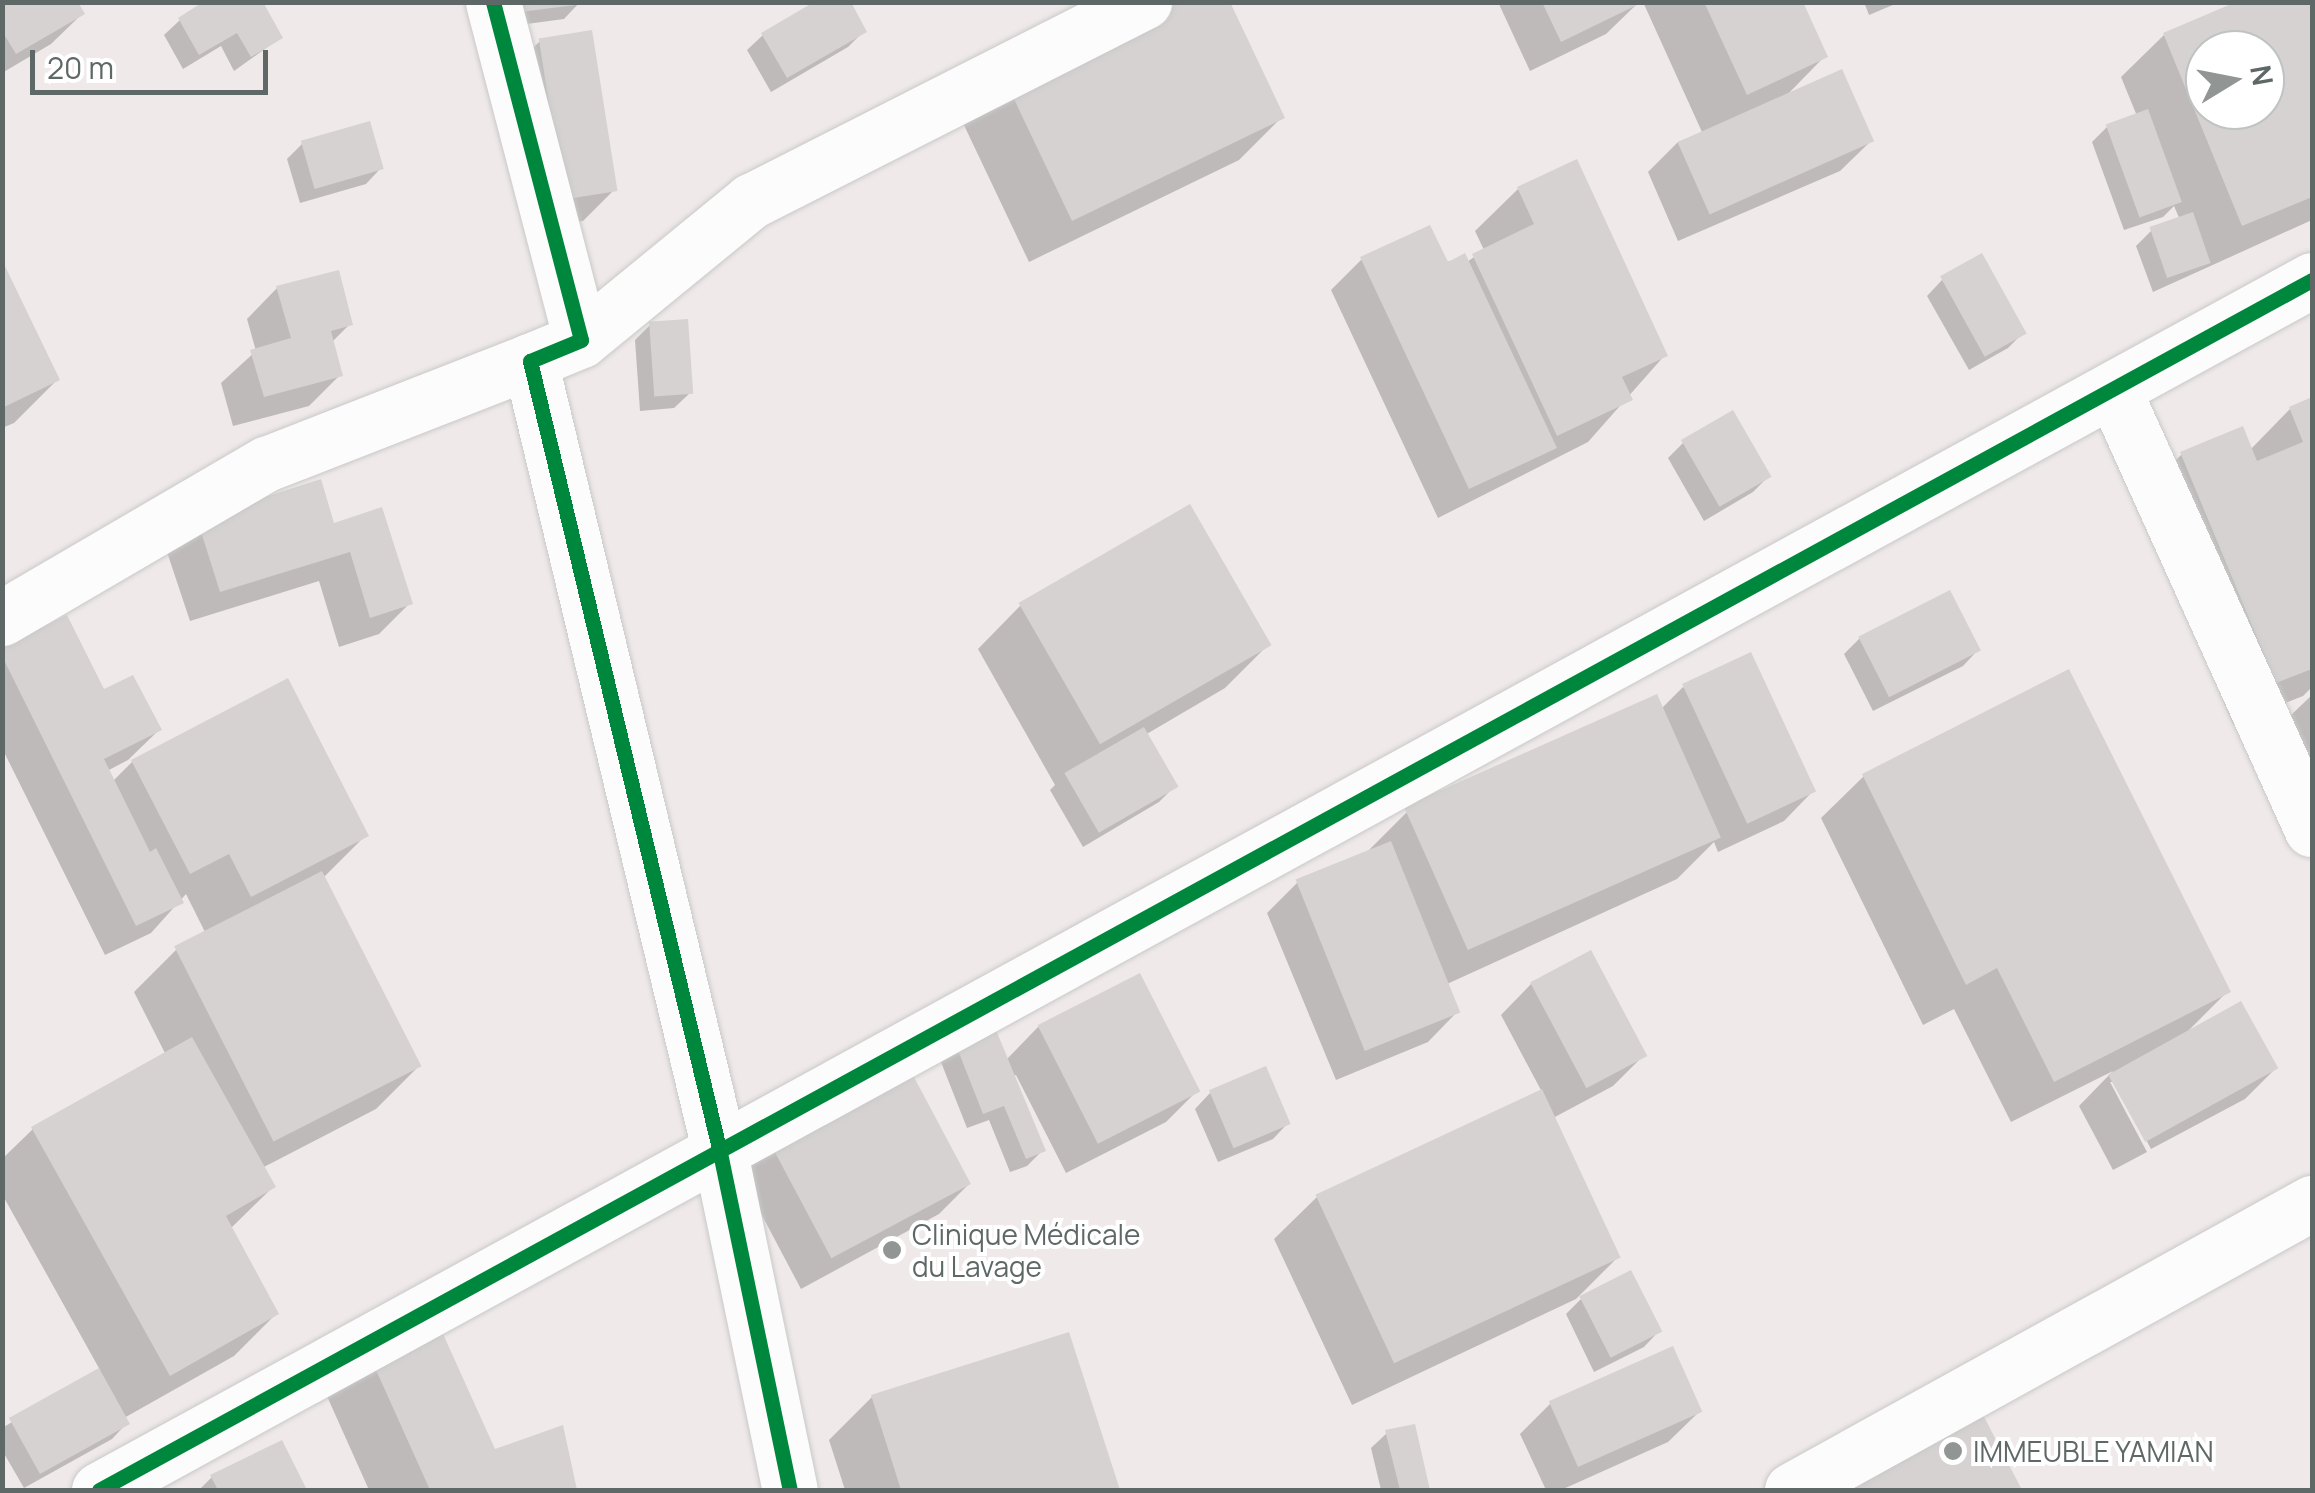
<!DOCTYPE html>
<meta charset="utf-8">
<style>
body{margin:0}
#map{position:relative;width:2315px;height:1493px;overflow:hidden;background:#efe9e9;font-family:Manrope,sans-serif}
div>[style]{position:absolute}
[style*='--x']{left:calc(var(--x)*1px);top:calc(var(--y)*1px);width:calc(var(--w)*1px);rotate:calc(var(--a)*1deg)}
.shadow>*{inset:0;background:#0003}
.building>*{inset:0;background:#d6d2d2;transform-origin:0 0}
.roads{filter:drop-shadow(0 0 2px #c9c8c8) drop-shadow(0 0 2px #c9c8c8)}
.minor>*{height:55px;margin:-27.5px;padding:0 27.5px;transform-origin:27.5px;border-radius:27.5px;background:#fdfcfc}
.cycleway>*{height:15px;margin:-7.5px;padding:0 7.5px;transform-origin:7.5px;border-radius:7.5px;background:#00873e}
.dots>*{width:28px;height:28px;translate:-50% -50%;box-sizing:border-box;border:5px solid #fff;border-radius:50%}
span{translate:-50% -50%;white-space:nowrap;text-align:center;line-height:1.15;-webkit-text-stroke:8px #fff;paint-order:stroke}
.poi-label{font-size:28px;color:#5e6866}
.left{translate:0 -50%;text-align:left}
.frame{position:absolute;inset:0;border:5px solid #5e6866;pointer-events:none}
.north{position:absolute;left:2185px;top:30px;width:100px;height:100px;box-sizing:border-box;background:#fff;border:2px solid #bfc3c2;border-radius:50%;rotate:80deg;font-size:28px;font-weight:700;line-height:40px;text-align:center;color:#5e6866}
.north::after{content:'';display:block;margin:auto;width:35px;height:45px;background:#919594;clip-path:polygon(50% 0,100% 100%,50% 72%,0 100%)}
.scale{position:absolute;left:30px;top:50px;width:238px;height:45px;box-sizing:border-box;border:5px solid #5e6866;border-top:0;padding-left:12px;font-size:30px;line-height:35px;white-space:nowrap;color:#5e6866;-webkit-text-stroke:8px #fff;paint-order:stroke}
</style>
<div id="map">
<div class="shadow">
<i style="clip-path:polygon(2px 2px,82px 14px,51px 44px,2px 73px)"></i>
<i style="clip-path:polygon(501px 2px,580px 2px,564px 19px,505px 27px)"></i>
<i style="clip-path:polygon(1498px 2px,1636px 2px,1637px 4px,1606px 34px,1530px 71px)"></i>
<i style="clip-path:polygon(1643px 2px,1801px 2px,1825px 56px,1786px 96px,1871px 141px,1840px 171px,1678px 241px,1648px 172px,1678px 142px,1702px 132px)"></i>
<i style="clip-path:polygon(1864px 2px,1900px 2px,1869px 15px)"></i>
<i style="clip-path:polygon(evenodd,2239px 2px,2312px 2px,2312px 220px,2153px 292px,2136px 246px,2152px 230px,2180px 220px,2174px 206px,2163px 217px,2124px 230px,2092px 142px,2108px 126px,2137px 116px,2121px 77px,2164px 35px,2239px 2px,2205px 50px,2265px 50px,2265px 110px,2205px 110px,2205px 50px)"></i>
<i style="clip-path:polygon(180px 20px,280px 38px,234px 71px,221px 46px,183px 69px,164px 35px)"></i>
<i style="clip-path:polygon(864px 31px,848px 47px,771px 92px,747px 50px,763px 35px)"></i>
<i style="clip-path:polygon(540px 41px,614px 190px,583px 221px,533px 228px,509px 72px)"></i>
<i style="clip-path:polygon(1005px 78px,1282px 117px,1239px 160px,1029px 262px,962px 121px)"></i>
<i style="clip-path:polygon(303px 143px,381px 168px,366px 184px,300px 203px,287px 159px)"></i>
<i style="clip-path:polygon(1518px 189px,1665px 355px,1588px 442px,1438px 518px,1331px 290px,1362px 259px,1467px 262px,1484px 250px,1475px 231px)"></i>
<i style="clip-path:polygon(2px 266px,57px 380px,14px 423px,2px 428px)"></i>
<i style="clip-path:polygon(1942px 280px,2024px 332px,2008px 348px,1969px 370px,1927px 296px)"></i>
<i style="clip-path:polygon(277px 288px,350px 324px,331px 343px,340px 375px,309px 406px,233px 426px,221px 383px,256px 351px,247px 319px)"></i>
<i style="clip-path:polygon(650px 325px,690px 393px,674px 408px,640px 411px,635px 340px)"></i>
<i style="clip-path:polygon(2312px 400px,2312px 687px,2303px 696px,2233px 724px,2139px 497px,2182px 454px,2250px 450px,2290px 409px)"></i>
<i style="clip-path:polygon(1683px 443px,1768px 477px,1753px 492px,1704px 521px,1668px 458px)"></i>
<i style="clip-path:polygon(198px 521px,332px 526px,410px 603px,379px 634px,339px 647px,319px 581px,190px 621px,167px 552px)"></i>
<i style="clip-path:polygon(1020px 606px,1268px 645px,1225px 688px,1145px 735px,1175px 786px,1159px 802px,1083px 847px,1050px 790px,1055px 785px,978px 649px)"></i>
<i style="clip-path:polygon(1860px 638px,1978px 650px,1963px 666px,1873px 711px,1844px 654px)"></i>
<i style="clip-path:polygon(2px 650px,103px 693px,159px 730px,128px 760px,107px 771px,112px 782px,132px 762px,366px 835px,323px 878px,419px 1066px,376px 1109px,262px 1168px,273px 1187px,230px 1229px,276px 1314px,234px 1356px,124px 1418px,127px 1423px,112px 1439px,24px 1488px,2px 1450px,2px 1428px,100px 1370px,2px 1194px,2px 1159px,33px 1129px,166px 1055px,134px 992px,176px 950px,206px 934px,186px 894px,151px 933px,105px 955px,2px 748px)"></i>
<i style="clip-path:polygon(1683px 687px,1814px 790px,1784px 821px,1718px 852px,1714px 842px,1677px 879px,1447px 984px,1458px 1011px,1428px 1042px,1336px 1080px,1267px 913px,1298px 882px,1365px 854px,1407px 812px,1661px 709px)"></i>
<i style="clip-path:polygon(2312px 695px,2312px 847px,2267px 738px)"></i>
<i style="clip-path:polygon(1864px 776px,2228px 991px,2189px 1030px,2275px 1069px,2245px 1099px,2151px 1149px,2115px 1082px,2110px 1082px,2147px 1152px,2113px 1170px,2079px 1106px,2113px 1071px,2011px 1122px,1954px 1009px,1923px 1025px,1821px 818px)"></i>
<i style="clip-path:polygon(1590px 954px,1644px 1055px,1613px 1086px,1553px 1118px,1618px 1257px,1576px 1299px,1352px 1405px,1274px 1239px,1317px 1197px,1542px 1092px,1501px 1015px,1531px 984px)"></i>
<i style="clip-path:polygon(1038px 1027px,1197px 1091px,1166px 1122px,1066px 1173px,1016px 1075px,1013px 1076px,1043px 1150px,1027px 1166px,1010px 1172px,989px 1120px,967px 1128px,937px 1052px,953px 1037px,1006px 1060px)"></i>
<i style="clip-path:polygon(1210px 1093px,1288px 1123px,1273px 1139px,1218px 1162px,1195px 1109px)"></i>
<i style="clip-path:polygon(769px 1142px,969px 1184px,939px 1214px,801px 1289px,739px 1172px)"></i>
<i style="clip-path:polygon(1581px 1299px,1659px 1331px,1644px 1347px,1594px 1372px,1566px 1314px)"></i>
<i style="clip-path:polygon(1068px 1335px,1117px 1490px,845px 1490px,829px 1440px,872px 1397px)"></i>
<i style="clip-path:polygon(369px 1352px,493px 1452px,561px 1429px,575px 1490px,369px 1490px,326px 1394px)"></i>
<i style="clip-path:polygon(1550px 1404px,1699px 1412px,1668px 1442px,1561px 1490px,1546px 1490px,1520px 1434px)"></i>
<i style="clip-path:polygon(1980px 1415px,2019px 1490px,1833px 1490px)"></i>
<i style="clip-path:polygon(1387px 1433px,1428px 1489px,1426px 1490px,1381px 1490px,1371px 1448px)"></i>
<i style="clip-path:polygon(280px 1443px,304px 1490px,199px 1490px,212px 1477px)"></i>
</div>
<div class="building">
<i style="clip-path:polygon(2px 2px,78px 2px,85px 14px,16px 54px,2px 31px)"></i>
<i style="clip-path:polygon(203px 2px,263px 2px,283px 38px,251px 57px,237px 33px,199px 55px,178px 18px)"></i>
<i style="clip-path:polygon(518px 2px,576px 2px,576px 5px,520px 12px)"></i>
<i style="clip-path:polygon(814px 2px,851px 2px,867px 32px,787px 78px,761px 33px)"></i>
<i style="clip-path:polygon(1157px 2px,1230px 2px,1285px 118px,1072px 221px,1003px 76px)"></i>
<i style="clip-path:polygon(1542px 2px,1643px 2px,1561px 42px)"></i>
<i style="clip-path:polygon(1704px 2px,1803px 2px,1828px 57px,1747px 95px)"></i>
<i style="clip-path:polygon(evenodd,2236px 2px,2312px 2px,2312px 197px,2242px 226px,2163px 33px,2236px 2px,2205px 50px,2265px 50px,2265px 110px,2205px 110px,2205px 50px)"></i>
<i style="left:592px;top:30px;width:163px;height:54px;rotate:81deg"></i>
<i style="left:1842px;top:69px;width:79px;height:180px;rotate:66deg"></i>
<i style="left:2148px;top:109px;width:99px;height:45px;rotate:70deg"></i>
<i style="left:370px;top:121px;width:50px;height:72px;rotate:74deg"></i>
<i style="clip-path:polygon(1577px 159px,1668px 356px,1622px 377px,1633px 400px,1557px 436px,1472px 254px,1534px 224px,1517px 187px)"></i>
<i style="left:2193px;top:212px;width:54px;height:46px;rotate:71deg"></i>
<i style="clip-path:polygon(1430px 225px,1448px 262px,1465px 253px,1557px 448px,1469px 489px,1360px 257px)"></i>
<i style="left:1982px;top:253px;width:92px;height:48px;rotate:61deg"></i>
<i style="clip-path:polygon(2px 260px,60px 380px,2px 408px)"></i>
<i style="clip-path:polygon(339px 270px,353px 325px,331px 331px,343px 376px,264px 397px,250px 350px,291px 338px,276px 286px)"></i>
<i style="left:688px;top:319px;width:75px;height:39px;rotate:86deg"></i>
<i style="clip-path:polygon(2312px 397px,2312px 669px,2276px 683px,2180px 452px,2243px 426px,2257px 461px,2303px 442px,2289px 407px)"></i>
<i style="left:1733px;top:410px;width:77px;height:60px;rotate:60deg"></i>
<i style="clip-path:polygon(321px 479px,334px 523px,382px 507px,413px 604px,370px 618px,350px 552px,220px 592px,197px 519px)"></i>
<i style="left:1190px;top:504px;width:163px;height:198px;rotate:60deg"></i>
<i style="left:1950px;top:590px;width:68px;height:103px;rotate:63deg"></i>
<i style="clip-path:polygon(67px 615px,104px 689px,133px 675px,162px 730px,104px 759px,150px 852px,156px 848px,184px 903px,136px 926px,2px 656px,2px 647px)"></i>
<i style="left:1751px;top:652px;width:154px;height:76px;rotate:65deg"></i>
<i style="clip-path:polygon(2069px 669px,2231px 992px,2054px 1082px,1997px 968px,1966px 985px,1862px 774px)"></i>
<i style="clip-path:polygon(288px 678px,369px 836px,251px 897px,229px 854px,190px 874px,131px 760px)"></i>
<i style="left:1657px;top:694px;width:157px;height:277px;rotate:66deg"></i>
<i style="left:1144px;top:727px;width:69px;height:92px;rotate:60deg"></i>
<i style="left:1391px;top:841px;width:185px;height:103px;rotate:68deg"></i>
<i style="left:322px;top:871px;width:219px;height:166px;rotate:63deg"></i>
<i style="left:1591px;top:950px;width:120px;height:69px;rotate:62deg"></i>
<i style="left:1140px;top:973px;width:133px;height:115px;rotate:63deg"></i>
<i style="left:2241px;top:1001px;width:77px;height:152px;rotate:61deg"></i>
<i style="clip-path:polygon(991px 1018px,1046px 1151px,1026px 1159px,1004px 1106px,983px 1114px,952px 1035px)"></i>
<i style="clip-path:polygon(192px 1037px,276px 1187px,226px 1216px,279px 1314px,170px 1376px,31px 1127px)"></i>
<i style="left:907px;top:1064px;width:136px;height:158px;rotate:62deg"></i>
<i style="left:1266px;top:1066px;width:63px;height:62px;rotate:67deg"></i>
<i style="left:1542px;top:1089px;width:186px;height:250px;rotate:65deg"></i>
<i style="left:1631px;top:1270px;width:69px;height:58px;rotate:63deg"></i>
<i style="clip-path:polygon(438px 1323px,495px 1449px,563px 1425px,577px 1490px,430px 1490px,367px 1350px)"></i>
<i style="clip-path:polygon(1069px 1332px,1120px 1490px,901px 1490px,871px 1395px)"></i>
<i style="left:1673px;top:1346px;width:72px;height:136px;rotate:66deg"></i>
<i style="left:99px;top:1368px;width:64px;height:103px;rotate:61deg"></i>
<i style="clip-path:polygon(1981px 1411px,2022px 1490px,1828px 1490px)"></i>
<i style="clip-path:polygon(1415px 1424px,1430px 1490px,1400px 1490px,1385px 1430px)"></i>
<i style="clip-path:polygon(282px 1440px,307px 1490px,218px 1490px,210px 1475px)"></i>
</div>
<div class="roads">
<div class="minor">
<i style="--x:493;--y:2;--w:349;--a:75.4"></i>
<i style="--x:581;--y:340;--w:55;--a:157.6"></i>
<i style="--x:530;--y:361;--w:809;--a:76.5"></i>
<i style="--x:719;--y:1148;--w:349;--a:78.3"></i>
<i style="--x:581;--y:340;--w:220;--a:-39.3"></i>
<i style="--x:751;--y:201;--w:441;--a:-26.9"></i>
<i style="--x:2113;--y:389;--w:483;--a:65.7"></i>
<i style="--x:2;--y:618;--w:306;--a:-30.3"></i>
<i style="--x:266;--y:464;--w:283;--a:-21.3"></i>
<i style="--x:99;--y:1490;--w:2522;--a:-28.67"></i>
<i style="--x:1792;--y:1490;--w:594;--a:-28.9"></i>
</div>
</div>
<div class="cycleway">
<i style="--x:493;--y:2;--w:349;--a:75.4"></i>
<i style="--x:581;--y:340;--w:55;--a:157.6"></i>
<i style="--x:530;--y:361;--w:809;--a:76.5"></i>
<i style="--x:719;--y:1148;--w:349;--a:78.3"></i>
<i style="--x:99;--y:1490;--w:2522;--a:-28.67"></i>
</div>
<div class="dots">
<i style="left:892px;top:1250px;background:#919594"></i>
<i style="left:1953px;top:1451px;background:#919594"></i>
</div>
<div class="poi-label">
<span class="left" style="left:912px;top:1250px">Clinique Médicale<br>du Lavage</span>
<span class="left" style="left:1973px;top:1451px">IMMEUBLE YAMIAN</span>
</div>
<div class="frame"></div>
<div class="north">N</div>
<div class="scale">20 m</div>
</div>
